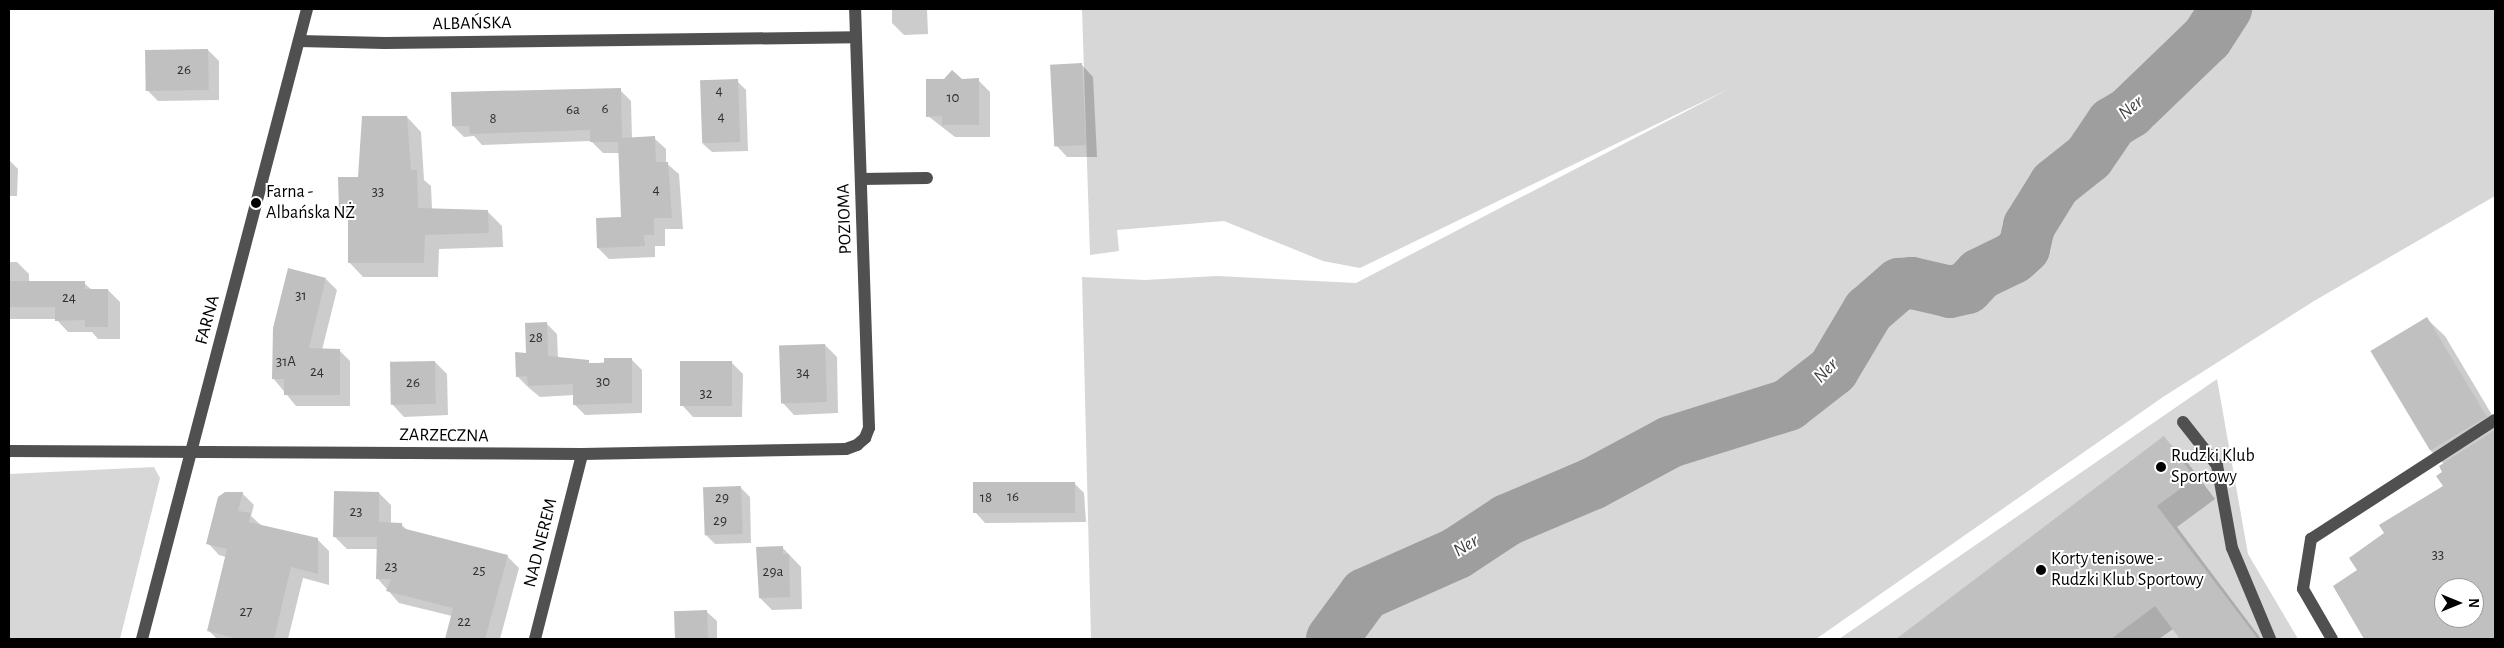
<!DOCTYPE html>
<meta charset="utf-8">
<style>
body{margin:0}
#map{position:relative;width:2504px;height:648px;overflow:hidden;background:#fff;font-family:"Alegreya Sans",sans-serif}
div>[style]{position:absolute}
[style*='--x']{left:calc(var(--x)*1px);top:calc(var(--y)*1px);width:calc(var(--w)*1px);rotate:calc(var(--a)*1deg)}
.green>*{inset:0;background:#d7d7d7}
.shadow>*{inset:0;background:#0003}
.river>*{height:52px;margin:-26px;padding:0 26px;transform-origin:26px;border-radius:26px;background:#9e9e9e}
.building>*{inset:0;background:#c0c0c0;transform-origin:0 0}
.minor>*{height:12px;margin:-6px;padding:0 6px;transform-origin:6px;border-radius:6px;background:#505050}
.dots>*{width:14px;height:14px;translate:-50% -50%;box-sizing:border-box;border:2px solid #fff;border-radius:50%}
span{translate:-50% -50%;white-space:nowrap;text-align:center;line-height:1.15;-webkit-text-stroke:4px #fff;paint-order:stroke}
.number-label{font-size:15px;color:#303030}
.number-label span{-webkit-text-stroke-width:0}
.street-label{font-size:18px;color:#000}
.poi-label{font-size:18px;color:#000}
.left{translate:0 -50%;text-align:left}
.water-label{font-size:19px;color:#3f3f3f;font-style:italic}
.frame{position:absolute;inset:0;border:10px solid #000;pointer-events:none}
.north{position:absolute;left:2434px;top:578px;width:50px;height:50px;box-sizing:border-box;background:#fff;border:1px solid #999;border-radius:50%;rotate:90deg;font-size:14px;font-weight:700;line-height:20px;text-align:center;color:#000}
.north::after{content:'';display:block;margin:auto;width:18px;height:22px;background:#000;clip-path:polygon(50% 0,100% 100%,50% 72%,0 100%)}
</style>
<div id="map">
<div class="green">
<i style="clip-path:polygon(1082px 9px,2495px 9px,2495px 196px,2314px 301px,2163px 397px,1816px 639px,1091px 639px,1082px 277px,1145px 280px,1217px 276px,1356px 283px,1731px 88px,1360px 268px,1323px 261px,1224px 221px,1117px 230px,1119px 251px,1090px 255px)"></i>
<i style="clip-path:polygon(2217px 379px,2248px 554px,2298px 639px,1839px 639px)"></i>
<i style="clip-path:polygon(154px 467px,160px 478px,120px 639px,9px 639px,9px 474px)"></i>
</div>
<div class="shadow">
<i style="clip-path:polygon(892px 9px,927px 9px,928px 34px,904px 35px,892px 23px)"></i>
<i style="clip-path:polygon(208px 50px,219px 61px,219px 100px,158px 101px,147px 90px)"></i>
<i style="clip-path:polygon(1081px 64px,1093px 77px,1097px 157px,1067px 157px,1055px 144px)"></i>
<i style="clip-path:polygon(962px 80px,978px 80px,990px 92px,990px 137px,955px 137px,928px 116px)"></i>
<i style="clip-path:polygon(737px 81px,746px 90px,748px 151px,712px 152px,703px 144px)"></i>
<i style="clip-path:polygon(620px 90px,631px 101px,632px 139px,654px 138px,666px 149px,666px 163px,679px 174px,683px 229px,665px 229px,665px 246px,655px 246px,655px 257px,609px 259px,598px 248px,623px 218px,619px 153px,603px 153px,591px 141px,482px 145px,474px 136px,464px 137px,453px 126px)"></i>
<i style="clip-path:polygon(407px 117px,421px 132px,424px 180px,431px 186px,432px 209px,487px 211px,502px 226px,503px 247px,439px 249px,438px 277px,363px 277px,349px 262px,349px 220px,341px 212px,359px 178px)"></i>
<i style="clip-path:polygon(9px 160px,18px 169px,17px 196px,9px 196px)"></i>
<i style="clip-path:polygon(9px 262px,17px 262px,29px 274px,29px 283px,84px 283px,92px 290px,108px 290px,120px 302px,120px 339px,98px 339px,92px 332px,68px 332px,56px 319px,9px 319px)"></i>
<i style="clip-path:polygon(326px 279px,337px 290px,322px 350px,339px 350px,350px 361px,350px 406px,296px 406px,273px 378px)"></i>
<i style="clip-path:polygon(evenodd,2427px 319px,2445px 336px,2495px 420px,2495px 639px,2366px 639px,2335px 586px,2359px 571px,2385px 534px,2444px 487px,2444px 464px,2431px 451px,2372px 351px,2427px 319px,2444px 588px,2474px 588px,2474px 618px,2444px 618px,2444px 588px)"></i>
<i style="clip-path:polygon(546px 323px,557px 334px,558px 358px,591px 364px,631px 359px,642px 370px,642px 413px,585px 415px,574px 404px,574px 395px,540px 397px,529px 388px,518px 377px)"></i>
<i style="clip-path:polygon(825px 345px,837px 357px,838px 413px,794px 415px,782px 402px)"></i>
<i style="clip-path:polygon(435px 362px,447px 374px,448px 415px,404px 417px,392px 404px)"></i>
<i style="clip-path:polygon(731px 362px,743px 374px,742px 417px,693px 417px,682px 405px)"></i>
<i style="clip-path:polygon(2163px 437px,2184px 458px,2215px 499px,2177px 527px,2261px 639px,2182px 639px,2173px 629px,2159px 639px,1898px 639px)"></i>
<i style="clip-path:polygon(1074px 483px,1084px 493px,1086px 522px,985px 523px,975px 512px)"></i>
<i style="clip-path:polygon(741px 488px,750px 497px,751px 543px,715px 544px,706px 535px)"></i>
<i style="clip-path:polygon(242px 493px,254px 505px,251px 516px,262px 526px,317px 539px,329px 551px,329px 585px,303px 578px,288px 639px,217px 639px,208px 630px,226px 557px,219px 555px,208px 543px)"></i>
<i style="clip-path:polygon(379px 493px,391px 505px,391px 524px,401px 524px,408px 531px,507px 556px,519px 568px,500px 639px,447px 639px,452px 616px,399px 603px,378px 579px,378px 549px,347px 549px,335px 537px)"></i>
<i style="clip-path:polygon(782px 547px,801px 567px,802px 609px,772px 610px,760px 598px)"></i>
<i style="clip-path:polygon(675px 612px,707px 612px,717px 621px,717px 639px,675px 639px)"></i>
</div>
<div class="river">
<i style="--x:1332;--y:639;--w:56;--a:-53.7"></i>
<i style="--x:1365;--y:594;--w:101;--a:-24"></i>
<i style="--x:1457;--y:553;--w:60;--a:-33.4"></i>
<i style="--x:1507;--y:520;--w:92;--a:-23"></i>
<i style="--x:1592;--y:484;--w:89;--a:-28.3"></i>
<i style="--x:1670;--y:442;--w:124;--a:-17.4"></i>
<i style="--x:1788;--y:405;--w:57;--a:-37.9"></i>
<i style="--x:1833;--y:370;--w:69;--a:-59.3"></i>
<i style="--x:1868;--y:311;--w:41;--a:-41.1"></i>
<i style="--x:1899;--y:284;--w:13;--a:-4"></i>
<i style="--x:1912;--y:283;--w:39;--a:13"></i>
<i style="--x:1950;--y:292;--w:17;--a:-13"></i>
<i style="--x:1967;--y:288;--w:19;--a:-47"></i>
<i style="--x:1980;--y:274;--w:37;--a:-26"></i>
<i style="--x:2013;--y:258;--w:15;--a:-42"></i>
<i style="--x:2024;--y:248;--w:23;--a:-77"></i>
<i style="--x:2029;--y:226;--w:49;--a:-58.2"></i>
<i style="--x:2055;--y:184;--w:43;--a:-38.5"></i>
<i style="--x:2089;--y:157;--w:41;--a:-55.9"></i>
<i style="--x:2112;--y:123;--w:21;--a:-31"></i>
<i style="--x:2130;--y:112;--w:107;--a:-43.9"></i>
<i style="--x:2207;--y:38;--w:35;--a:-57"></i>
</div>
<div class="building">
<i style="left:208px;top:49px;width:41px;height:63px;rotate:89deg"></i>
<i style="left:1082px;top:63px;width:82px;height:32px;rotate:87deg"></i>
<i style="clip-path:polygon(952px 70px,962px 79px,979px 78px,979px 125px,942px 125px,942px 116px,926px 117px,926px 79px,944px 79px)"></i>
<i style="left:738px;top:79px;width:63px;height:38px;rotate:88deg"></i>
<i style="clip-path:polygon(621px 88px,622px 138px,655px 136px,656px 162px,668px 162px,672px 218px,654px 218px,654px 235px,644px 235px,645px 246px,597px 248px,596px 218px,621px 217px,618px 142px,590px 142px,590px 130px,470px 134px,469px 126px,452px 126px,451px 92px)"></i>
<i style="clip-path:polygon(362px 116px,407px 116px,411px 170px,417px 170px,418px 208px,488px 210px,489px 233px,425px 235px,424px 263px,348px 263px,348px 212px,339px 212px,338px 177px,358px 177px)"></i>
<i style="clip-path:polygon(288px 268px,326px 278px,309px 348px,340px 349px,340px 395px,284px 395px,284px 379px,272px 379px,273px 328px)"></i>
<i style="clip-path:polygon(9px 281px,85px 281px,85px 289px,108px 289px,108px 327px,85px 327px,85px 320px,55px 321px,55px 307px,9px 307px)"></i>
<i style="left:2427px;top:317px;width:116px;height:66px;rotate:59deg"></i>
<i style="clip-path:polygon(547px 322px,548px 356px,589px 360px,589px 363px,604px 363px,604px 358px,632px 358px,632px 403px,573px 405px,573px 384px,528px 386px,527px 376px,516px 377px,515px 352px,526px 353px,525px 323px)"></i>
<i style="left:825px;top:344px;width:58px;height:46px;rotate:88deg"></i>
<i style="left:435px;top:361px;width:43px;height:45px;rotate:89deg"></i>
<i style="left:680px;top:361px;width:52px;height:45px"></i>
<i style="clip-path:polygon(evenodd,2495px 430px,2495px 639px,2364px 639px,2333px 586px,2357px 570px,2349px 558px,2384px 533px,2379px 525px,2443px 486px,2436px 476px,2442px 472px,2439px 466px,2495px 430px,2444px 588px,2474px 588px,2474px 618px,2444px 618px,2444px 588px)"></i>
<i style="clip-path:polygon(2164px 436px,2195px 478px,2157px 506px,2258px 639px,2180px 639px,2155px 606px,2111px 639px,1896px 639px)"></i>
<i style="left:973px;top:482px;width:102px;height:31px"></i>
<i style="left:741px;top:486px;width:48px;height:38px;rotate:88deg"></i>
<i style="clip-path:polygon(334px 491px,379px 492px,379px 522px,402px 523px,402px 528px,508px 555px,485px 639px,445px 639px,453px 608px,386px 591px,391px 579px,376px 579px,377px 537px,333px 537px)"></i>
<i style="clip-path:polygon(225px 492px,243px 492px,238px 511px,251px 513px,249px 522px,318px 538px,318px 574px,291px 567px,274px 639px,238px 639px,207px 631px,227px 549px,206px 544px,218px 497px)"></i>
<i style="clip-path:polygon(783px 546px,783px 554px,789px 554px,790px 597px,759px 598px,756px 547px)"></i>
<i style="left:707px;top:610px;width:29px;height:33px;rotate:88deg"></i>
</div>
<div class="minor">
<i style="--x:299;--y:41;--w:86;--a:1.3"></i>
<i style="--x:385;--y:43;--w:471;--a:-0.7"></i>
<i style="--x:861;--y:179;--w:66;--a:-0.9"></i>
<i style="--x:2183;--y:422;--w:55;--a:51.7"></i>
<i style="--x:2217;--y:465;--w:84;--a:79.8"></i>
<i style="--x:2232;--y:548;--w:99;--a:67.3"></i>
<i style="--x:9;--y:451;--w:573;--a:0.3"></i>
<i style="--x:582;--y:454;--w:264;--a:-1.1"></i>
<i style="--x:846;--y:449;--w:12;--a:-20"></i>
<i style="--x:857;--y:445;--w:11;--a:-41"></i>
<i style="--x:865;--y:438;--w:11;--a:-68"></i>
<i style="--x:869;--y:428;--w:419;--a:-91.9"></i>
<i style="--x:142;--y:639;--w:651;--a:-75.32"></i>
<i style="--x:535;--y:639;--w:191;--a:-75.7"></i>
<i style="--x:2332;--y:639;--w:58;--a:-120.1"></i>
<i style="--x:2303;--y:589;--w:51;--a:-80.9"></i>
<i style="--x:2311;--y:539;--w:219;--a:-32.9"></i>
</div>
<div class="dots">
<i style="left:256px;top:203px;background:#000"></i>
<i style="left:2161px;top:467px;background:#000"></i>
<i style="left:2041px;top:570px;background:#000"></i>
</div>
<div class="number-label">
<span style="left:184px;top:70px">26</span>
<span style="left:719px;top:91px">4</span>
<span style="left:953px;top:98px">10</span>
<span style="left:605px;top:109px">6</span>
<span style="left:573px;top:110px">6a</span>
<span style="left:721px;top:117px">4</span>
<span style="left:493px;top:119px">8</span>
<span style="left:656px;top:190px">4</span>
<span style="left:378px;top:192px">33</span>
<span style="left:301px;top:296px">31</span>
<span style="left:69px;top:298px">24</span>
<span style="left:536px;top:338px">28</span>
<span style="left:286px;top:362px">31A</span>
<span style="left:317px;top:372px">24</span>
<span style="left:803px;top:373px">34</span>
<span style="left:603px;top:382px">30</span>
<span style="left:413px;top:383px">26</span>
<span style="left:706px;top:394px">32</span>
<span style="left:1013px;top:497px">16</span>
<span style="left:722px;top:498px">29</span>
<span style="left:986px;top:498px">18</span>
<span style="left:356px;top:512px">23</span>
<span style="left:720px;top:521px">29</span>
<span style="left:2438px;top:555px">33</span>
<span style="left:391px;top:567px">23</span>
<span style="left:479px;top:571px">25</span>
<span style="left:773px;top:572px">29a</span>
<span style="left:246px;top:612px">27</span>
<span style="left:464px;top:622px">22</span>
</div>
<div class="street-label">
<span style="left:472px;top:24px;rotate:-1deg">ALBAŃSKA</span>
<span style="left:845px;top:219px;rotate:-92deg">POZIOMA</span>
<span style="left:208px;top:320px;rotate:-75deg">FARNA</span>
<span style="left:444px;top:436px;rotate:1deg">ZARZECZNA</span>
<span style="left:541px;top:543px;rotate:-76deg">NAD NEREM</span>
</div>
<div class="poi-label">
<span class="left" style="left:266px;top:203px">Farna -<br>Albańska NŻ</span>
<span class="left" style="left:2171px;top:467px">Rudzki Klub<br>Sportowy</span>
<span class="left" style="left:2051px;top:570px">Korty tenisowe -<br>Rudzki Klub Sportowy</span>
</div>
<div class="water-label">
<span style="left:2131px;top:108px;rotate:-39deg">Ner</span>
<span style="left:1826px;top:371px;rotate:-46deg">Ner</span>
<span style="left:1466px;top:546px;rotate:-31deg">Ner</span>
</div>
<div class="frame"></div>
<div class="north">N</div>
</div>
